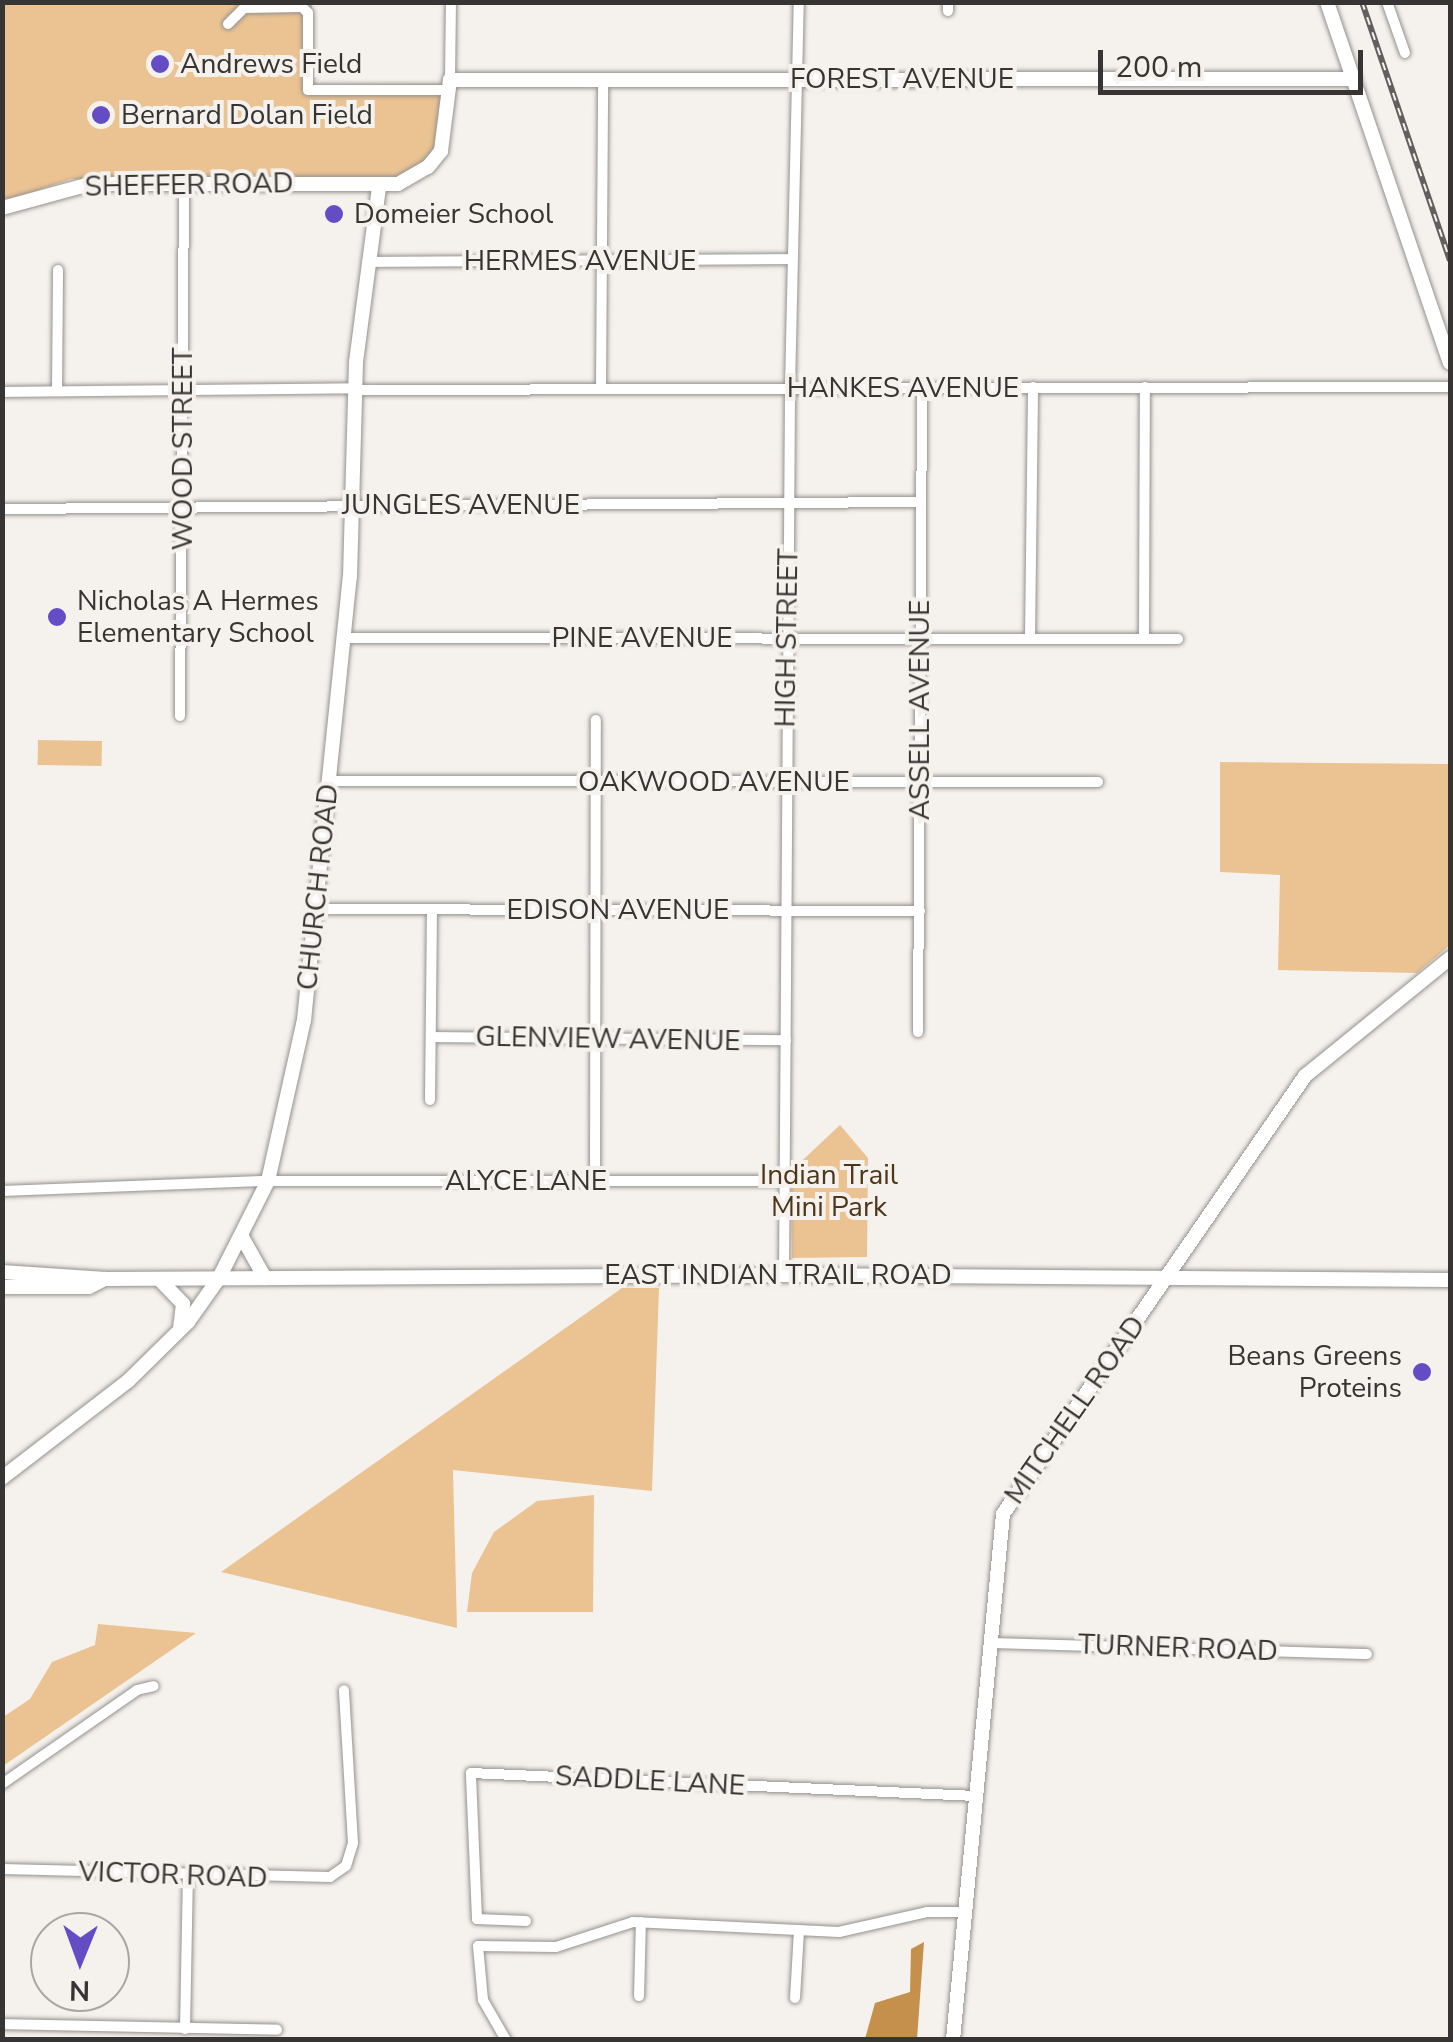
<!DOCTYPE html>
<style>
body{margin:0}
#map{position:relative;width:1453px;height:2042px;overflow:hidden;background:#f5f1ed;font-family:"Nunito Sans",sans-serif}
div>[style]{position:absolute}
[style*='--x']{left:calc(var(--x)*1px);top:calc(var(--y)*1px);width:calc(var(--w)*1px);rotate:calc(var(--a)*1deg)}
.green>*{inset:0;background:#ebc393;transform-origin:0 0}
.water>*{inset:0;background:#c4904c}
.roads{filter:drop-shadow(0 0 2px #95918d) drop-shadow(0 0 2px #95918d)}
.street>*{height:10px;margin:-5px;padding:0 5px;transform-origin:5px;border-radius:5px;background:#fff}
.secondary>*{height:14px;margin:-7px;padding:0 7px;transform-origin:7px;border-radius:7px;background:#fff}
.rail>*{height:6px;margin-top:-3px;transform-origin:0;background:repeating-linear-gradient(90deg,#f5f1ed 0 8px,#625f5e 0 16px);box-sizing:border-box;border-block:2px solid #625f5e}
.dots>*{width:28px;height:28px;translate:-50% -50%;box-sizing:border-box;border:5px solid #f5f1ed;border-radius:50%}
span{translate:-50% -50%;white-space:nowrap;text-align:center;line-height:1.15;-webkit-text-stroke:8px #f5f1ed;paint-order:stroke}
.poi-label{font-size:28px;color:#373534}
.left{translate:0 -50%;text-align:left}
.right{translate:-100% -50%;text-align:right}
.street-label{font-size:28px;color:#373534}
.park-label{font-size:28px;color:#4d3619}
.frame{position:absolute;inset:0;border:5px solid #373534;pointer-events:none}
.north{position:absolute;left:30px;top:1912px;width:100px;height:100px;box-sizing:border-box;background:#f5f1ed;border:2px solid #a9a6a3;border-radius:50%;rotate:181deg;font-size:28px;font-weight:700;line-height:40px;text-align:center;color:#373534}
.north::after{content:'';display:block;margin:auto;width:35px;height:45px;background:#644cc5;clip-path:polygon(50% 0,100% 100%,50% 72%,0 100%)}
.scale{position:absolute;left:1098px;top:50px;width:265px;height:45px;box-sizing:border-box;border:5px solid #373534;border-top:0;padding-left:12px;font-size:30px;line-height:35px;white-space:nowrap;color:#373534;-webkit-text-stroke:8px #f5f1ed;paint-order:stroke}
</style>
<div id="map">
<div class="green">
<i style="clip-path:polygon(312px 3px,312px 85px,445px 84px,440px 142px,423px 165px,401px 177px,71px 179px,3px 202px,3px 5px)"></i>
<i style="left:38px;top:740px;width:64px;height:25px;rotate:1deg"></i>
<i style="clip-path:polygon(1220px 762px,1450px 764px,1450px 945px,1417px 973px,1278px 970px,1280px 875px,1220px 872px)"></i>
<i style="clip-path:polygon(840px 1125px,868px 1158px,867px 1257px,792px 1258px,791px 1171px)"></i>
<i style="clip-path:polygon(622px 1288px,659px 1288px,652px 1491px,453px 1470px,457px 1628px,221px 1572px)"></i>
<i style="clip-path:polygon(594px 1495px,593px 1612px,467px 1612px,472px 1573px,494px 1532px,537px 1501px)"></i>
<i style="clip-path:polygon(98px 1624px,196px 1633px,3px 1766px,3px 1717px,30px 1699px,52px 1662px,95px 1645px)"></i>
</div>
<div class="water">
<i style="clip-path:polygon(924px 1942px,917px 2039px,865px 2039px,875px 2003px,910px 1992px,911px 1949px)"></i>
</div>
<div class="roads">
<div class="street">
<i style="--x:1387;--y:2;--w:54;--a:70.6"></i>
<i style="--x:948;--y:11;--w:9;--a:-90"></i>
<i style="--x:228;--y:24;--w:23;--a:-45"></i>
<i style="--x:244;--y:8;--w:58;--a:-1"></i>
<i style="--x:302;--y:7;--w:8;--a:45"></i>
<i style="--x:308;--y:13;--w:77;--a:90"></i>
<i style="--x:308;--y:90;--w:142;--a:0"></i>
<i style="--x:450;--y:80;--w:78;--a:-89.3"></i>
<i style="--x:367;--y:262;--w:426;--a:-0.4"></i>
<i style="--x:601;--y:389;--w:309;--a:-89.6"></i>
<i style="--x:355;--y:390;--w:1095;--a:-0.16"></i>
<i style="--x:57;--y:391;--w:121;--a:-89.5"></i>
<i style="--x:2;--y:392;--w:353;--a:-0.6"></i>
<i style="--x:2;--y:509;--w:918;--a:-0.44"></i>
<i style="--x:345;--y:638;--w:833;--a:0.07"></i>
<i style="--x:1030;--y:639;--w:252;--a:-89.3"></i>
<i style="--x:1144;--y:639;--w:252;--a:-89.8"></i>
<i style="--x:180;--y:716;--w:533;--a:-89.57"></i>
<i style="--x:330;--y:781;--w:768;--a:0.07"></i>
<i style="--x:316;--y:909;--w:604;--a:0.19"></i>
<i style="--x:918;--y:1032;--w:644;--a:-89.64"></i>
<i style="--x:431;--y:1037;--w:355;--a:0.5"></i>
<i style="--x:430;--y:1100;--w:191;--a:-89.4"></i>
<i style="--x:595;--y:1182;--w:462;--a:-89.9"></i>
<i style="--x:2;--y:1191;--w:266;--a:-2.2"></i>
<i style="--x:268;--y:1181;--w:516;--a:0"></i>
<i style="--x:784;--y:1275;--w:887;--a:-89.61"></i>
<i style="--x:790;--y:388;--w:386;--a:-88.7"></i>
<i style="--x:989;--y:1643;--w:378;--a:1.7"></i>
<i style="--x:2;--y:1784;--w:165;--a:-34.8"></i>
<i style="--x:137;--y:1690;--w:17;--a:-13"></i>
<i style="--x:2;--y:1869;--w:328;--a:1.4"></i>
<i style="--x:330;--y:1877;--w:19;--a:-35"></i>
<i style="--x:346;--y:1866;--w:24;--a:-73"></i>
<i style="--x:353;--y:1843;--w:153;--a:-93.4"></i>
<i style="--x:526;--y:1921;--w:49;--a:-177.7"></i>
<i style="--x:477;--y:1919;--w:146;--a:-92.4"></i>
<i style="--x:471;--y:1773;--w:506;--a:2.61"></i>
<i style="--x:639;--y:1996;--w:74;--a:-88.5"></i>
<i style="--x:795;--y:1998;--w:68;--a:-86.6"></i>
<i style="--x:2;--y:2024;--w:275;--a:1.2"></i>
<i style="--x:185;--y:2029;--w:154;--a:-88.9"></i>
<i style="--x:506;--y:2040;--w:46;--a:-119.9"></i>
<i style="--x:483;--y:2000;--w:54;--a:-95.3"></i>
<i style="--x:478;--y:1946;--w:78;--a:0.7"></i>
<i style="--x:556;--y:1947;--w:81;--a:-18"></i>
<i style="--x:633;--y:1922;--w:206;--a:2.8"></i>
<i style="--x:839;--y:1932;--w:90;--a:-12.8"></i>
<i style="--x:927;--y:1912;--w:38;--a:0"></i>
</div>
<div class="secondary">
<i style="--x:1327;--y:2;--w:381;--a:71.2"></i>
<i style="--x:2;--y:208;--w:91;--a:-15.3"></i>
<i style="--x:90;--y:184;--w:308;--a:0"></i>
<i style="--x:398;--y:184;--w:34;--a:-30"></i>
<i style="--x:428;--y:167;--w:21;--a:-51"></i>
<i style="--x:441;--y:151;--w:72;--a:-82.8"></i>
<i style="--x:450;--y:80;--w:904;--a:-0.06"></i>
<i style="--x:242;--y:1237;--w:47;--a:60.7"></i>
<i style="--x:2;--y:1272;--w:104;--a:3.9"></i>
<i style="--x:106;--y:1279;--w:692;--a:-0.33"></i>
<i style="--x:798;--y:1275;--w:652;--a:0.44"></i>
<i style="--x:159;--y:1279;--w:35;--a:46"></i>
<i style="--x:183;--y:1304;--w:23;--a:97"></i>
<i style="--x:2;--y:1287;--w:87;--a:0"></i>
<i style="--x:89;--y:1287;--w:18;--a:-27"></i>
<i style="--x:2;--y:1478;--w:159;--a:-37.6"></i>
<i style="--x:128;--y:1381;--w:84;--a:-44.5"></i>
<i style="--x:188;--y:1322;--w:54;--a:-54.8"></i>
<i style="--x:219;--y:1278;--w:109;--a:-63.2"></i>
<i style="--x:268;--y:1181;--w:165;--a:-77.4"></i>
<i style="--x:304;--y:1020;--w:445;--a:-84.1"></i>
<i style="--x:350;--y:577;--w:215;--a:-88.4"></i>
<i style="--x:356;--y:362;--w:177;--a:-82.5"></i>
<i style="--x:953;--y:2040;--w:528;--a:-84.57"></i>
<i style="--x:1003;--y:1514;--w:532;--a:-55.41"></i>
<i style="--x:1305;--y:1076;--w:187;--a:-39.1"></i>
</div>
</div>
<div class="rail">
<i style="--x:1362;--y:2;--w:273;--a:71.2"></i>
</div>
<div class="dots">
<i style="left:160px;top:64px;background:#644cc5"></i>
<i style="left:101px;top:115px;background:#644cc5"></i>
<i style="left:334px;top:214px;background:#644cc5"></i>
<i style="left:57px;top:617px;background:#644cc5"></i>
<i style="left:1422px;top:1372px;background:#644cc5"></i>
</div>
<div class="poi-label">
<span class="left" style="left:180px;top:64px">Andrews Field</span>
<span class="left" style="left:121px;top:115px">Bernard Dolan Field</span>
<span class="left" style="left:354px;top:214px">Domeier School</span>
<span class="left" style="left:77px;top:617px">Nicholas A Hermes<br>Elementary School</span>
<span class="right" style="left:1402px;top:1372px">Beans Greens<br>Proteins</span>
</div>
<div class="street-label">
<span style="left:902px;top:79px">FOREST AVENUE</span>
<span style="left:189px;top:185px;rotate:-1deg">SHEFFER ROAD</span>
<span style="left:580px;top:261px">HERMES AVENUE</span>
<span style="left:903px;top:388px">HANKES AVENUE</span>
<span style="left:183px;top:449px;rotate:-90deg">WOOD STREET</span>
<span style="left:461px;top:505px">JUNGLES AVENUE</span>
<span style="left:642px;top:638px">PINE AVENUE</span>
<span style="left:787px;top:638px;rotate:-89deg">HIGH STREET</span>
<span style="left:920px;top:710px;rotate:-90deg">ASSELL AVENUE</span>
<span style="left:714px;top:782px">OAKWOOD AVENUE</span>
<span style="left:318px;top:887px;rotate:-84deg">CHURCH ROAD</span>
<span style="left:618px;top:910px">EDISON AVENUE</span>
<span style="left:608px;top:1039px;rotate:1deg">GLENVIEW AVENUE</span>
<span style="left:526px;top:1181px">ALYCE LANE</span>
<span style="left:778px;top:1275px">EAST INDIAN TRAIL ROAD</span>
<span style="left:1075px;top:1410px;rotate:-55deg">MITCHELL ROAD</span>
<span style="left:1178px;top:1648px;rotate:2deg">TURNER ROAD</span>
<span style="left:650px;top:1781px;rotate:3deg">SADDLE LANE</span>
<span style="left:173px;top:1875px;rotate:2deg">VICTOR ROAD</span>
</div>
<div class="park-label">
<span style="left:829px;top:1191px">Indian Trail<br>Mini Park</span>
</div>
<div class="frame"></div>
<div class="north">N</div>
<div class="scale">200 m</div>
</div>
